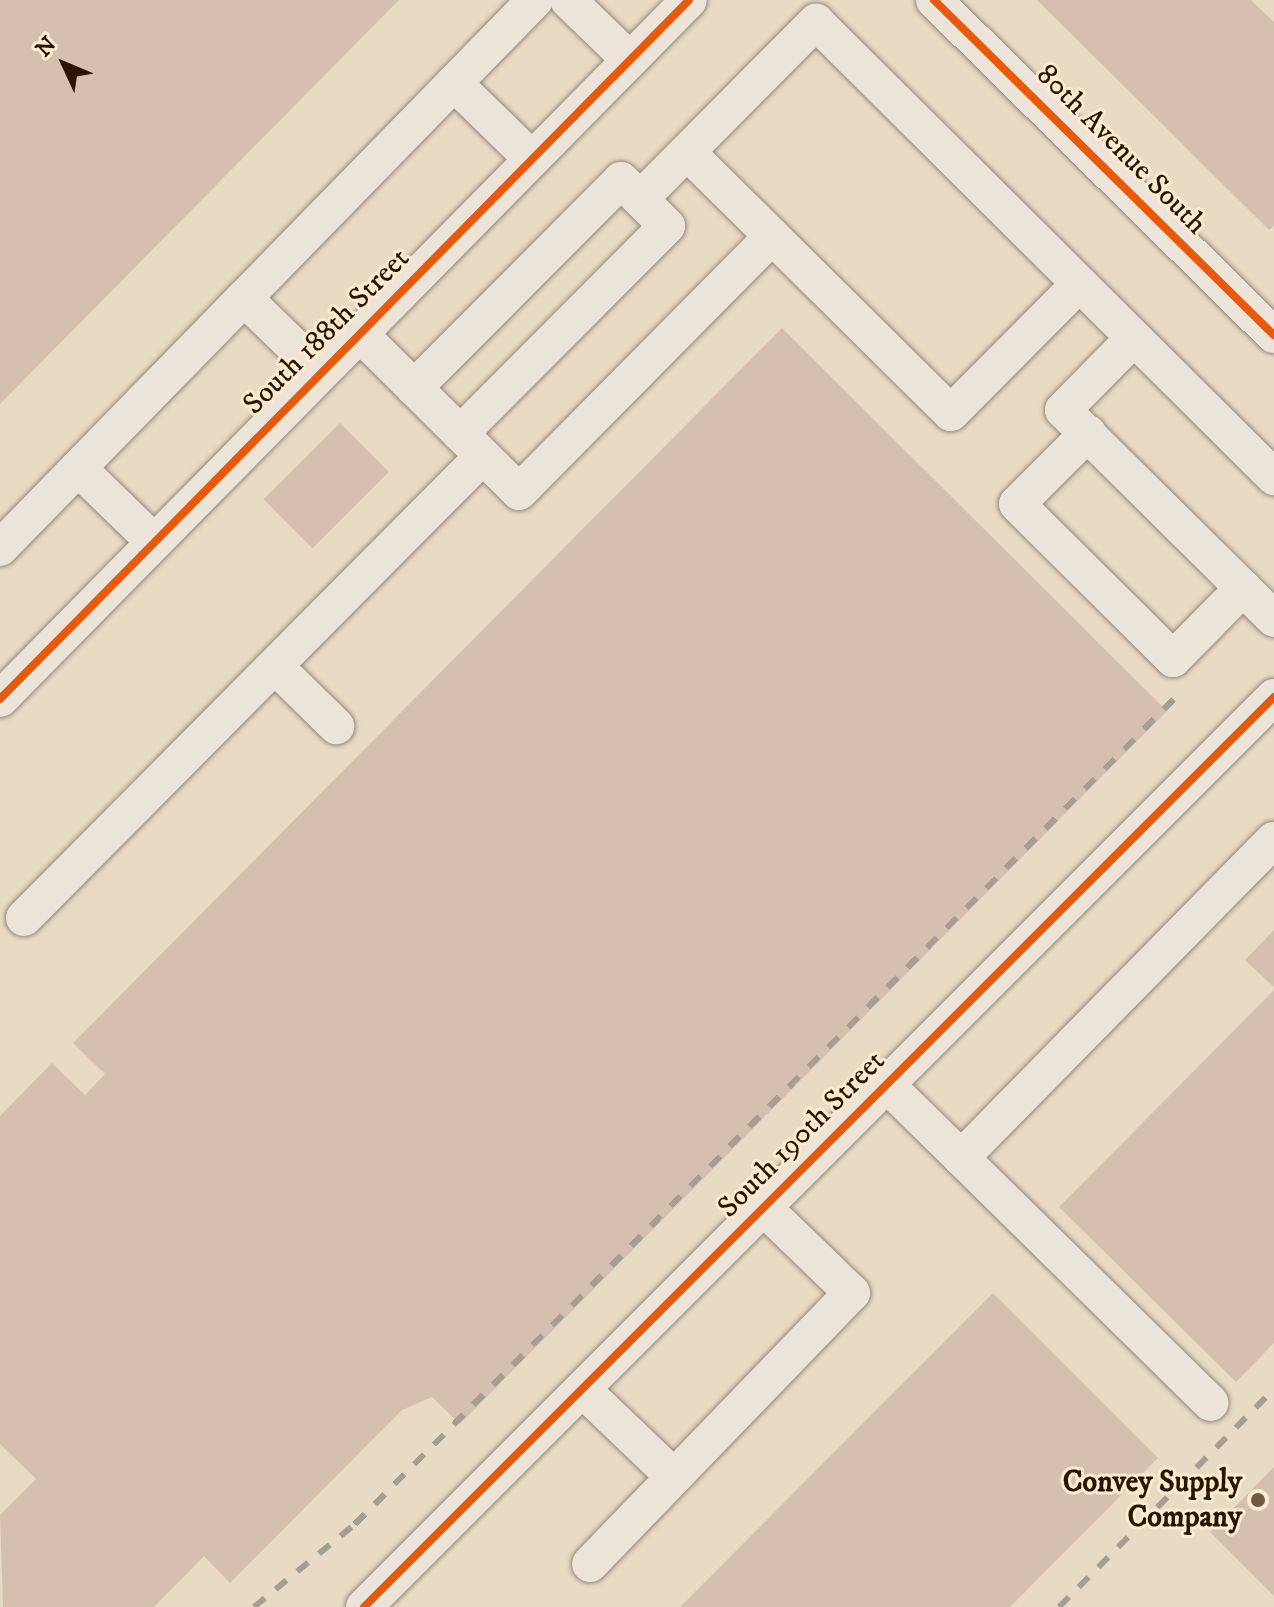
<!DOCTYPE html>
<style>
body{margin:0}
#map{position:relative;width:1274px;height:1607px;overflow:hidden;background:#e9dac3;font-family:"IM FELL DW Pica",serif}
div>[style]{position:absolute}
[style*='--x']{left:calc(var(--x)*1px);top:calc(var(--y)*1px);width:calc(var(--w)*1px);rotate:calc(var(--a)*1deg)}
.building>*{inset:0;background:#d5c0af;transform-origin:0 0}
.roads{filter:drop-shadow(0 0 2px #94897a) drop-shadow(0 0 2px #94897a)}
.minor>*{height:36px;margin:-18px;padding:0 18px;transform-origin:18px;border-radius:18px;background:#ece4d8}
.rail>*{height:6px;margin-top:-3px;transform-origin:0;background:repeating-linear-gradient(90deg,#a59e93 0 14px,transparent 0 28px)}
.cycleway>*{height:8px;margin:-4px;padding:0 4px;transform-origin:4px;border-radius:4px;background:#e8590c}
.dots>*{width:22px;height:22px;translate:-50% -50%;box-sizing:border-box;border:4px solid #faeace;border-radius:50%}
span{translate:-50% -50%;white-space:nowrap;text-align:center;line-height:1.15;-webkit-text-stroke:6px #faeace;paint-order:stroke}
.street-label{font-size:30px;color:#2a1403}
.poi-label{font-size:30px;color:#2a1403;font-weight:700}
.right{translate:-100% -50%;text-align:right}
.north{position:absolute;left:24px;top:24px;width:80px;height:80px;-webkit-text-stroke:6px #faeace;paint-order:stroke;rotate:314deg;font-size:22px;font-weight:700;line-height:32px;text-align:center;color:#2a1403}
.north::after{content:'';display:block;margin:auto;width:28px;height:36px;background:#2a1403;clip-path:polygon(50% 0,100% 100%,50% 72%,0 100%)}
</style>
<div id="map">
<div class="building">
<i style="clip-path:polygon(0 0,399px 0,0 404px)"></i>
<i style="clip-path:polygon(1037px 0,1251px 0,1274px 22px,1274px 226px,1269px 230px)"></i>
<i style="clip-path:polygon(782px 328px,1167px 711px,460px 1424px,432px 1397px,402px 1410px,230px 1583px,204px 1556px,154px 1607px,3px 1607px,0 1515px,36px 1479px,0 1444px,0 1116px,52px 1063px,85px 1095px,105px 1074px,73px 1043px)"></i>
<i style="left:340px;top:423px;width:69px;height:108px;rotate:45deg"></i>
<i style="clip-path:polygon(1274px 930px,1274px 987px,1245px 960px)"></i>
<i style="clip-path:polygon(1274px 990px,1274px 1343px,1236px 1382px,1059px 1207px)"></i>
<i style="clip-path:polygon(993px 1293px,1158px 1458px,1010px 1607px,680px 1607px)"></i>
<i style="clip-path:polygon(1274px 1467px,1274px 1596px,1210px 1532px)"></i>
</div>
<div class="roads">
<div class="minor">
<i style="--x:568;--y:0;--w:86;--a:44.1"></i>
<i style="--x:934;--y:0;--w:477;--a:44.6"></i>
<i style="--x:454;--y:83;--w:109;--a:44.3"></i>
<i style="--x:687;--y:152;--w:371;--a:44.7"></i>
<i style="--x:951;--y:413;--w:182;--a:-45.2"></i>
<i style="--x:640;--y:199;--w:250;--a:-45.2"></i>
<i style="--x:816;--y:22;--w:646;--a:44.81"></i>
<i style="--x:244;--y:298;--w:107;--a:44.2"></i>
<i style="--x:360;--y:334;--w:224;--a:44.8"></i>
<i style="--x:519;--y:492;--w:360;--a:-45.3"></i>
<i style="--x:1134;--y:338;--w:101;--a:134.6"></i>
<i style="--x:1063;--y:410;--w:297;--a:44.7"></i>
<i style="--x:414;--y:388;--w:293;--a:-45.1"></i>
<i style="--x:621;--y:180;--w:65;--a:45"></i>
<i style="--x:667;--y:226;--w:293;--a:134.9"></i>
<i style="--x:1088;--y:433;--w:100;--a:135"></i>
<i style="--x:1017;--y:504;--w:220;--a:44.8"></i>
<i style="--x:1173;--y:659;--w:100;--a:-45.4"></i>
<i style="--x:78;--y:468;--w:106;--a:44.2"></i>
<i style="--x:0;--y:548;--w:766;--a:-45.69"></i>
<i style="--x:275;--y:666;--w:86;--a:44.5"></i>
<i style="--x:0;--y:699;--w:981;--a:-45.41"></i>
<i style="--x:24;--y:918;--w:651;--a:-45.19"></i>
<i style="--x:886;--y:1084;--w:455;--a:44.5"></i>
<i style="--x:961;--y:1158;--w:446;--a:-45.5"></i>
<i style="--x:582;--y:1389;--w:127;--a:43.7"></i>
<i style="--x:590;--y:1564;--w:377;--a:-46"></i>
<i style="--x:852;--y:1293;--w:122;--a:-136"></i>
<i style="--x:364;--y:1607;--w:1287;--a:-45"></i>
</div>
</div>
<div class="rail">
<i style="--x:254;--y:1607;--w:131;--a:-39.4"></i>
<i style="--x:355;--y:1524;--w:1172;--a:-45.21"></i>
<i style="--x:1059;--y:1607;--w:306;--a:-45.4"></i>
</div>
<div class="cycleway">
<i style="--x:934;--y:0;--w:477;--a:44.6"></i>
<i style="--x:0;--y:699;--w:981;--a:-45.41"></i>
<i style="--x:364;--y:1607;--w:1287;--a:-45"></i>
</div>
<div class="dots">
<i style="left:1258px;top:1500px;background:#6d5946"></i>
</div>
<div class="street-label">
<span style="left:1121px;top:150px;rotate:45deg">80th Avenue South</span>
<span style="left:327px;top:332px;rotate:-45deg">South 188th Street</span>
<span style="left:802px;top:1135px;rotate:-45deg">South 190th Street</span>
</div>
<div class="poi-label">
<span class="right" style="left:1242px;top:1500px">Convey Supply<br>Company</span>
</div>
<div class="north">N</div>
</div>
